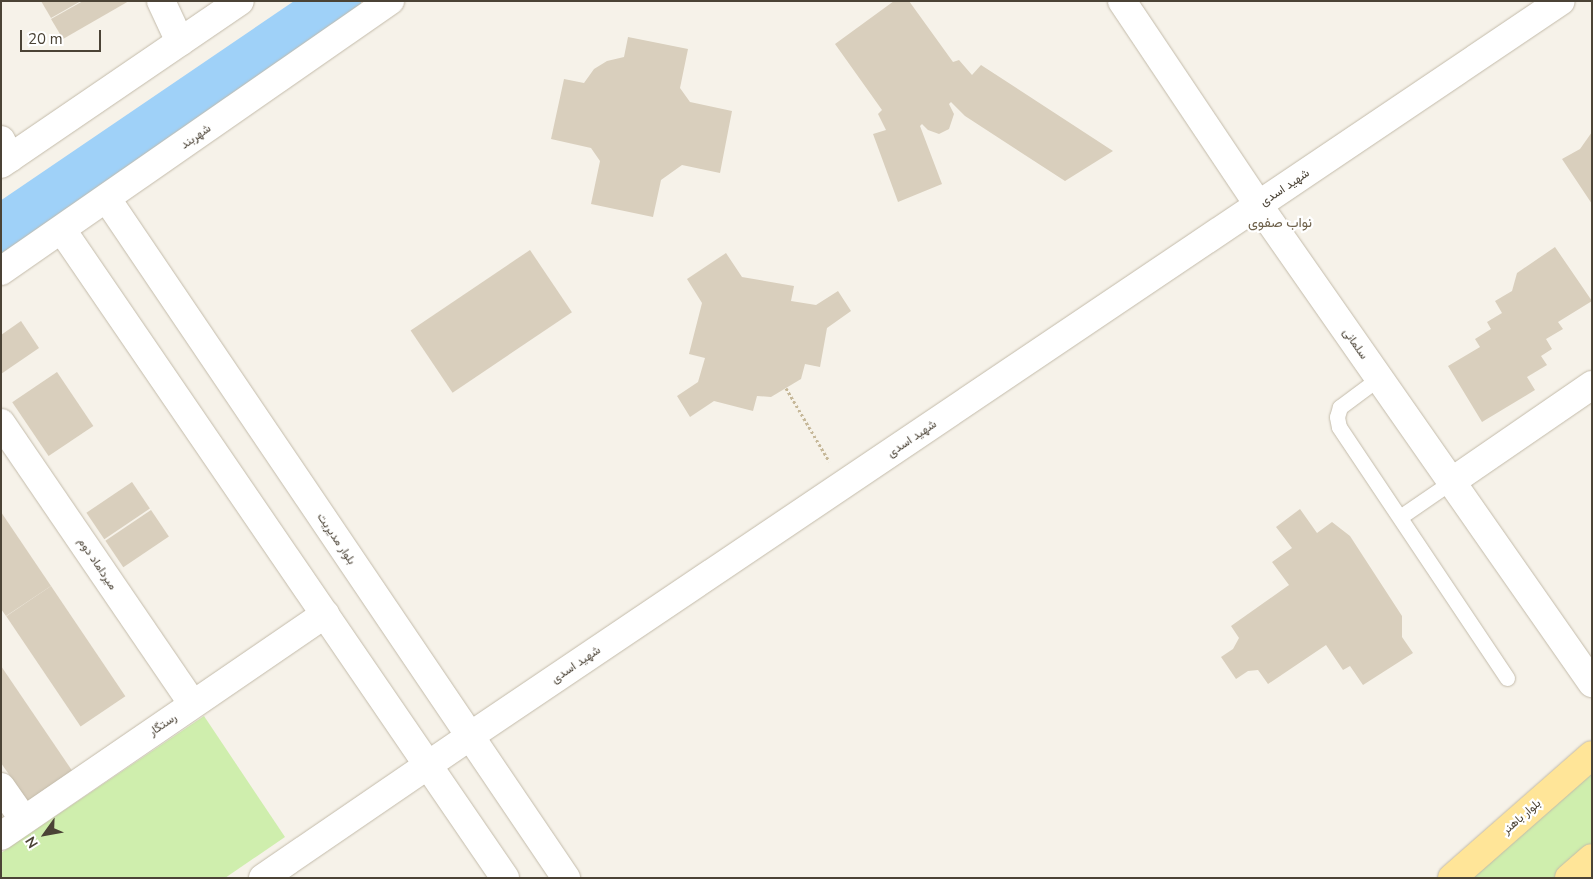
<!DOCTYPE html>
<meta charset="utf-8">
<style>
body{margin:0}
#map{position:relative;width:1593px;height:879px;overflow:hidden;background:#f6f2e9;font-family:"Nunito Sans",Vazirmatn,sans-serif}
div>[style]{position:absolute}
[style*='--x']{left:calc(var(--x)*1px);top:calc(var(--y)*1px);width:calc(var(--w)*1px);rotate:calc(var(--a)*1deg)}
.green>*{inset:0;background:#cfeead}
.river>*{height:49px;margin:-24.5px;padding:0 24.5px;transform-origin:24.5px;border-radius:24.5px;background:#9fd1f8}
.building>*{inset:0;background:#d9cfbd;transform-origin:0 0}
.path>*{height:3px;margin-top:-1.5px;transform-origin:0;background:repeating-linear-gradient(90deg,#c6b899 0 2.5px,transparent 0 5px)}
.roads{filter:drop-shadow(0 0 1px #c3bbaa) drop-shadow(0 0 1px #c3bbaa)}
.service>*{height:15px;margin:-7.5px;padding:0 7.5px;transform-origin:7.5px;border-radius:7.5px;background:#fff}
.minor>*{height:28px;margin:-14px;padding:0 14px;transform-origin:14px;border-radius:14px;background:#fff}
.tertiary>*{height:28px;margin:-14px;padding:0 14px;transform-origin:14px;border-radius:14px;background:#fff}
.primary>*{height:28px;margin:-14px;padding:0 14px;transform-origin:14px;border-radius:14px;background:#ffe598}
span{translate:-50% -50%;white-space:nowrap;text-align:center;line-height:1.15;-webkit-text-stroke:4.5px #fff;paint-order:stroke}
.street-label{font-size:12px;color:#4b4336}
.neighbourhood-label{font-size:14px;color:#6f624c}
.frame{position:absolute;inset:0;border:2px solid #4b4336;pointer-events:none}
.north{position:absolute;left:20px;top:809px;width:50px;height:50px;-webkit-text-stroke:4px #fff;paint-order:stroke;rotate:238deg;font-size:14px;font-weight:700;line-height:20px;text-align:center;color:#4b4336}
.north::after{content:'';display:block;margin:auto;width:18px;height:22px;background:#4b4336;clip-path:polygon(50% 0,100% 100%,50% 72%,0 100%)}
.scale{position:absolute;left:20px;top:30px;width:81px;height:22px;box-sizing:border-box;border:2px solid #4b4336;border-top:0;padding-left:6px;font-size:15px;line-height:18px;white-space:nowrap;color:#4b4336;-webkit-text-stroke:4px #fff;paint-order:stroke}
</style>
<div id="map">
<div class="green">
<i style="clip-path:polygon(204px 716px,285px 837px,225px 878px,1px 878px,1px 853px)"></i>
<i style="clip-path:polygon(1592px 755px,1592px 858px,1569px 878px,1452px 878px)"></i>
</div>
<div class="river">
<i style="--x:1;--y:229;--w:405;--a:-34.2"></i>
</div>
<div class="building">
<i style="clip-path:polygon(41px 1px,81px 1px,51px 18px)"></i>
<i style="clip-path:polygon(83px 1px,129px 1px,63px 39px,51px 19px)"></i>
<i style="clip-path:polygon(894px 1px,909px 1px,953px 62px,959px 60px,972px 75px,981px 65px,1113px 151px,1065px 181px,965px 116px,951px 102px,949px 104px,954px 114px,949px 129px,939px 134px,928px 130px,922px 124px,920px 126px,942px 184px,898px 202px,873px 134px,886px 130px,878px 114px,882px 110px,835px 44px)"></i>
<i style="clip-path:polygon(628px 37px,688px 49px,680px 88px,690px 102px,732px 111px,720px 173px,682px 165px,661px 180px,653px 217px,591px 204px,600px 161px,591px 148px,551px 139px,564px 79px,584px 83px,594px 69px,607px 61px,624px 57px)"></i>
<i style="clip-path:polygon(1592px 132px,1592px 204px,1562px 159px,1580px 149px)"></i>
<i style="clip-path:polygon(1555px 247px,1592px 301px,1558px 322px,1563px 329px,1546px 339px,1552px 349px,1541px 356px,1547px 365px,1527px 377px,1535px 390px,1482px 422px,1448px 366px,1480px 347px,1475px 339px,1491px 329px,1487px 322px,1502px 313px,1495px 301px,1512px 291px,1517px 273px)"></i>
<i style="left:530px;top:250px;width:75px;height:144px;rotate:56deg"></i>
<i style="clip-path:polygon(726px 253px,742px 277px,794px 286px,791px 301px,816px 305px,838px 291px,851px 311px,827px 328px,820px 367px,805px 364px,801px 379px,771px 397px,757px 396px,753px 411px,714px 401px,690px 417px,677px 396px,698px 382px,705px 358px,689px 354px,702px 303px,687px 279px)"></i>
<i style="clip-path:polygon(21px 321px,39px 348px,1px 374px,1px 335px)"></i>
<i style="left:57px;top:372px;width:65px;height:54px;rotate:56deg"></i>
<i style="left:132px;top:482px;width:32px;height:55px;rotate:56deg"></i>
<i style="clip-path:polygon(1300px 509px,1317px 533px,1332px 522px,1350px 536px,1402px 616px,1402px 637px,1413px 653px,1363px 685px,1350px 666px,1343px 670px,1326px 645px,1268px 684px,1258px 670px,1248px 671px,1236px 679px,1221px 657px,1233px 649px,1239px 638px,1231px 626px,1289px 585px,1272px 562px,1292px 548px,1276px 527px)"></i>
<i style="left:151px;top:510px;width:32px;height:55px;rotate:56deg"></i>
<i style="clip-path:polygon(1px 512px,51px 586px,6px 616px,1px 609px)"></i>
<i style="left:51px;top:586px;width:133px;height:54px;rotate:56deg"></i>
<i style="clip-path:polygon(1px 666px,73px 772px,28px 802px,1px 763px)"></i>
</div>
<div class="path">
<i style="--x:786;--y:388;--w:85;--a:59.5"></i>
</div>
<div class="roads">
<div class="service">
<i style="--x:1379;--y:378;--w:49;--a:143.4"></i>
<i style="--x:1340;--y:407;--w:10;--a:107"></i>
<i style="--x:1337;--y:417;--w:10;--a:79"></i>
<i style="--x:1339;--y:427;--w:302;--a:56.2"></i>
<i style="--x:1400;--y:517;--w:62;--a:-34.5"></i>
</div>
<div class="minor">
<i style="--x:161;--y:1;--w:45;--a:65.1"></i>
<i style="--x:1;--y:140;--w:20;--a:63"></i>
<i style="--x:1;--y:423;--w:340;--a:55.7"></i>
<i style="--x:1451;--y:482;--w:171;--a:-34.5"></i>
<i style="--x:1;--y:787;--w:40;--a:55.1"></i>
<i style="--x:1;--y:836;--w:393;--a:-34.4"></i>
<i style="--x:263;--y:878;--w:251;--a:-34.4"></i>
</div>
<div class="tertiary">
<i style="--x:1122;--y:1;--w:247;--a:56.2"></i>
<i style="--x:1259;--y:206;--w:582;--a:55.08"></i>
<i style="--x:1;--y:164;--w:289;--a:-34.3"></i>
<i style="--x:107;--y:199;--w:820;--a:55.94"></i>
<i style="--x:62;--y:230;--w:785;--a:55.64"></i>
<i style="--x:1;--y:271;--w:474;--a:-34.8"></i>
<i style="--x:470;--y:736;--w:1315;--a:-33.97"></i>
</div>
<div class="primary">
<i style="--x:1452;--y:878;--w:186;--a:-41.3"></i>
<i style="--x:1569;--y:878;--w:30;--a:-41"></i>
</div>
</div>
<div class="street-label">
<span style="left:196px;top:137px;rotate:-35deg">شهربند</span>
<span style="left:1285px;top:188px;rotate:-34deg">شهید اسدی</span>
<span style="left:1355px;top:344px;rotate:55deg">سلمانی</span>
<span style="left:912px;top:439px;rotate:-34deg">شهید اسدی</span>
<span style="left:336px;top:539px;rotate:56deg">بلوار مدیریت</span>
<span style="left:97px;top:564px;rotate:56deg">میرداماد دوم</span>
<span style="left:576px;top:665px;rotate:-34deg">شهید اسدی</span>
<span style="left:163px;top:725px;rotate:-34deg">رستگار</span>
<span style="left:1522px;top:817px;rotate:-41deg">بلوار باهنر</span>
</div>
<div class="neighbourhood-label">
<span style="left:1280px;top:223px">نواب صفوی</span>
</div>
<div class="frame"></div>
<div class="north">N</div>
<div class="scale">20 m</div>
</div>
